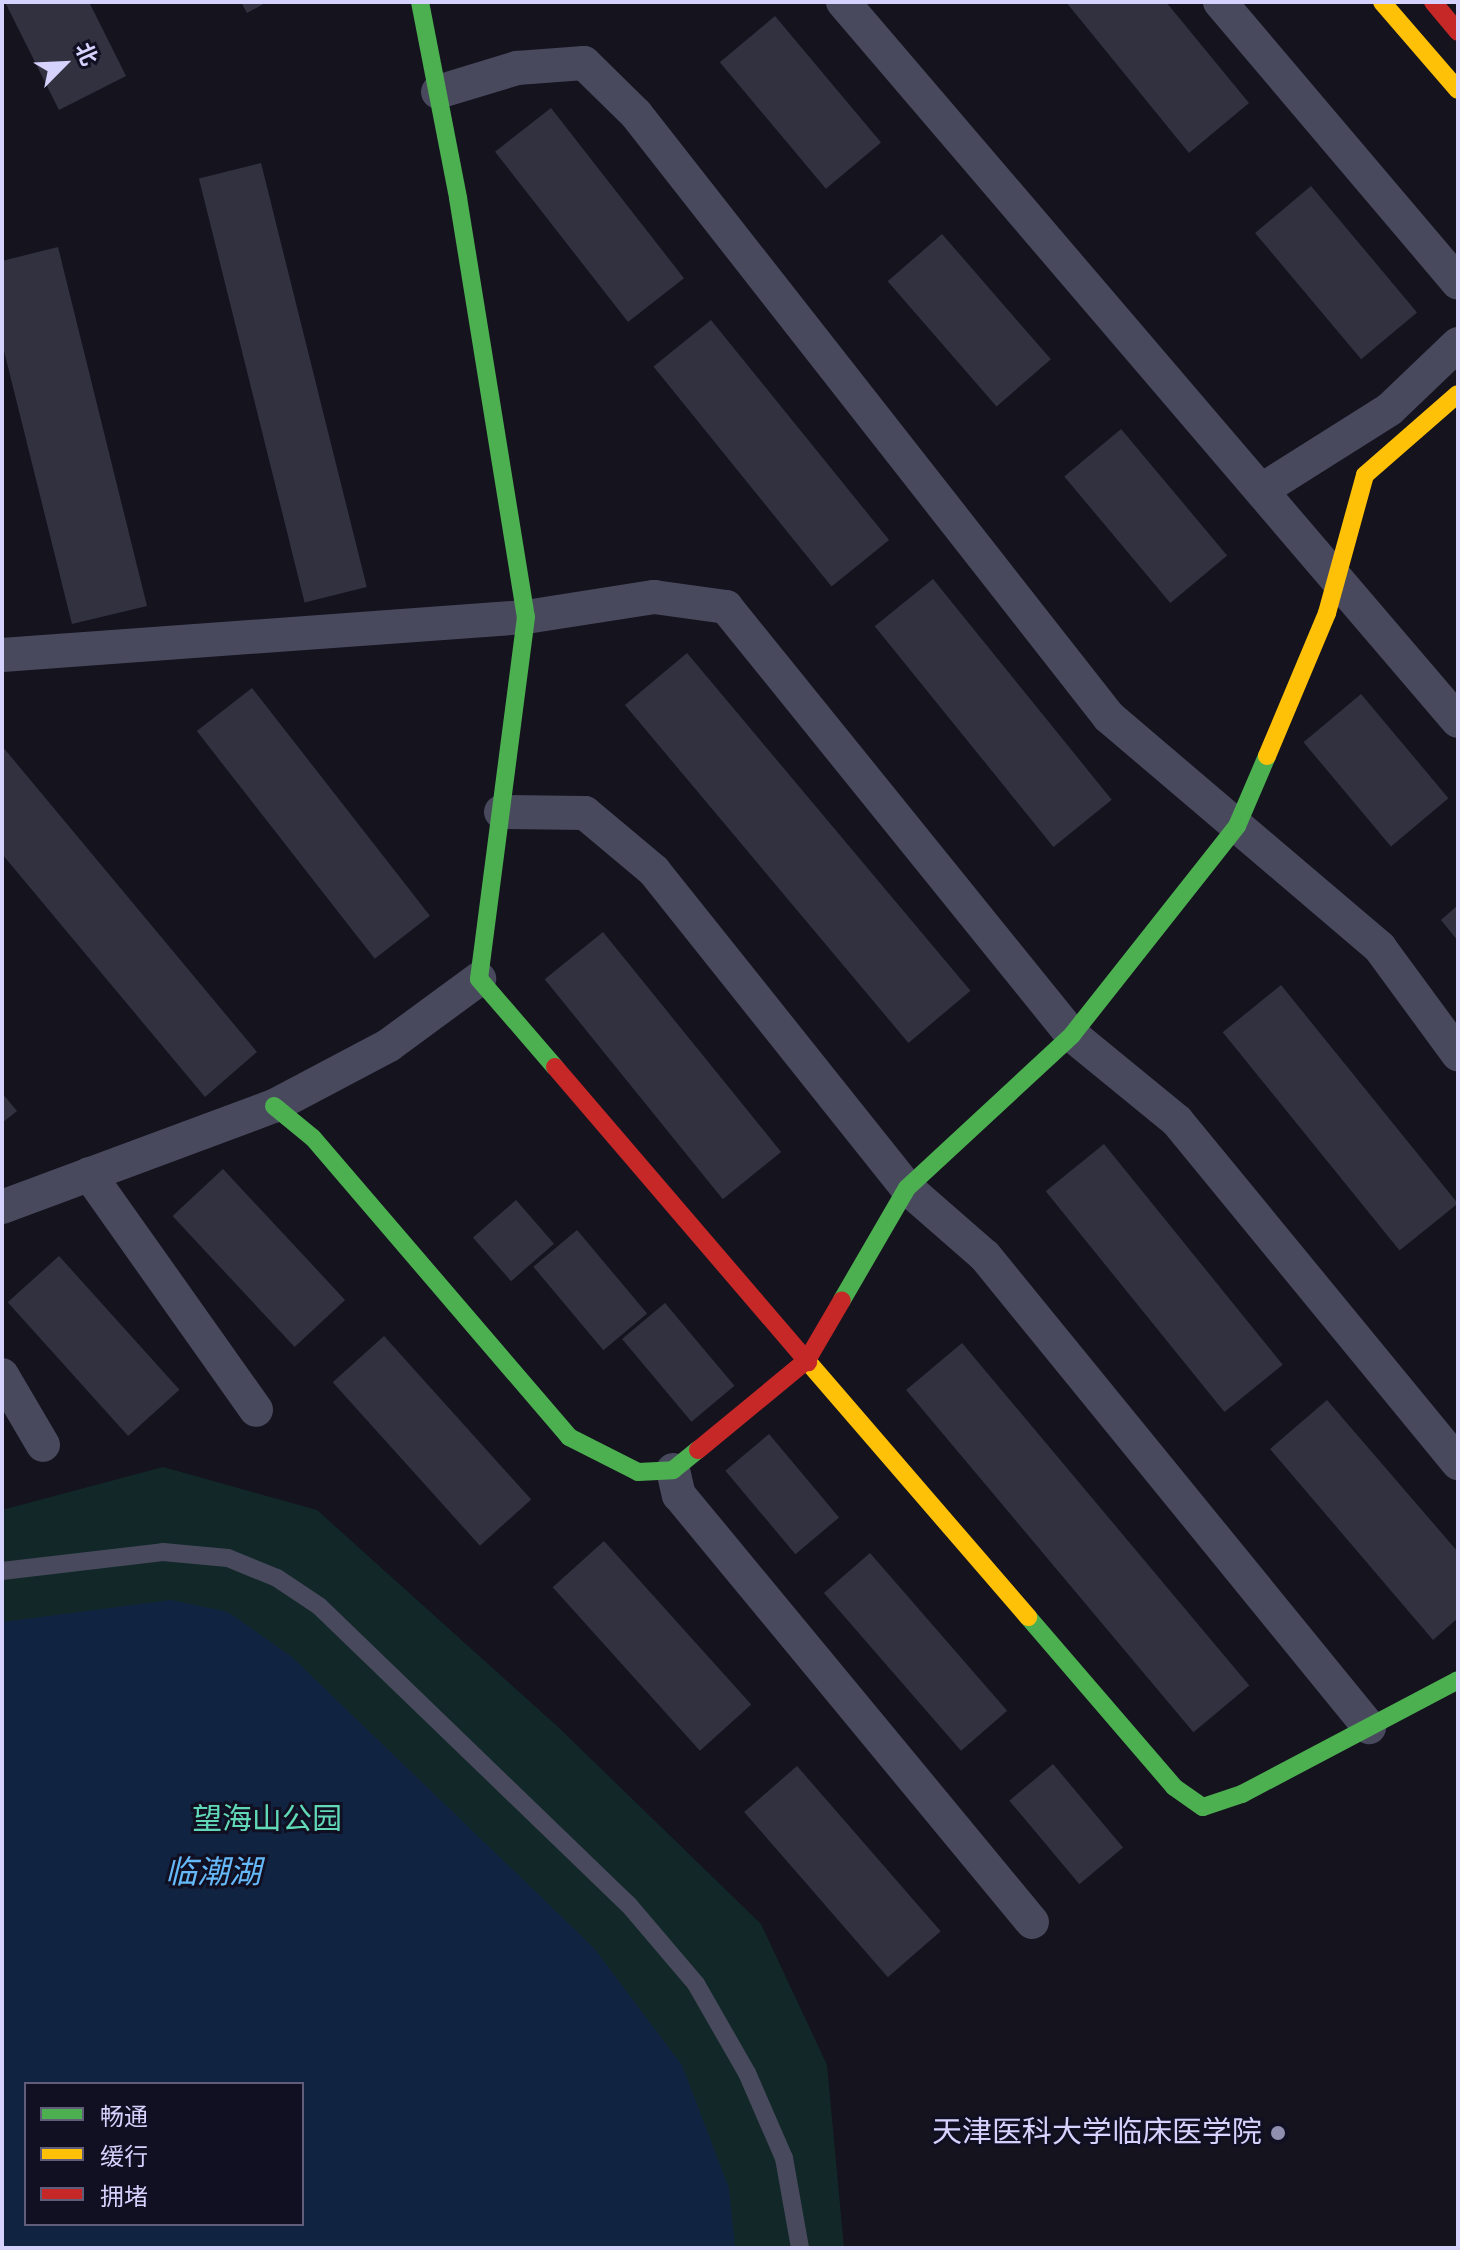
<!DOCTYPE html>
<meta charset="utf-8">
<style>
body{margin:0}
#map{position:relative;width:1460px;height:2250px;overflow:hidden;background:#14131e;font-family:Signika,"Noto Sans SC",sans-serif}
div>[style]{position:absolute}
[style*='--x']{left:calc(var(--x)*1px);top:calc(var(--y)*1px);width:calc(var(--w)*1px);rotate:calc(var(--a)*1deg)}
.green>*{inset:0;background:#122828}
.water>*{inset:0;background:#102441}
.building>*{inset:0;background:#323140;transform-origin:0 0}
.lane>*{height:18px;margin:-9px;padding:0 9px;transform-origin:9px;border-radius:9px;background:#49495e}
.street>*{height:34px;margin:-17px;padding:0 17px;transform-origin:17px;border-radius:17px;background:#49495e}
.fast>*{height:18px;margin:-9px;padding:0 9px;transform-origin:9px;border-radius:9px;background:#4caf50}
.slow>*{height:18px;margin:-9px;padding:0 9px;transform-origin:9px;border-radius:9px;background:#ffc107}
.jam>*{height:18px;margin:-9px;padding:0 9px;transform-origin:9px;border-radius:9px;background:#c62828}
.dots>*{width:22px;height:22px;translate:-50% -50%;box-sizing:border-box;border:4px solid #110f22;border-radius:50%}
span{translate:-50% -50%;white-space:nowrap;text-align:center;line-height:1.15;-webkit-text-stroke:6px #110f22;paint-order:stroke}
.park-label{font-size:30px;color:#61d9b7}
.poi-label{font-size:30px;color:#d5d2fd}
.right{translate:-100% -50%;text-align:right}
.water-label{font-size:32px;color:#65b9f8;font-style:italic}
.frame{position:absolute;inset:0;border:4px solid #d5d2fd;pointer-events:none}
.legend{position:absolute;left:24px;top:2082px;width:280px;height:144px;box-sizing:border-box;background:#110f22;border:2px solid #5f5d7a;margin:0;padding:10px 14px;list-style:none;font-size:24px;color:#d5d2fd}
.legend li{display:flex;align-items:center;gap:16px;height:40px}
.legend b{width:40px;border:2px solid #5f5d7a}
.north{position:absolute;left:24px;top:24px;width:80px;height:80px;-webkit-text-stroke:6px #110f22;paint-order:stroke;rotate:66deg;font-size:22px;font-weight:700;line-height:32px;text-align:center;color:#d5d2fd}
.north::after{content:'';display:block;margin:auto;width:28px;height:36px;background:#d5d2fd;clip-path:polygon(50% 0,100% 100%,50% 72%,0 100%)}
</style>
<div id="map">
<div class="green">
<i style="clip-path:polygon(evenodd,163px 1467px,317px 1510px,557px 1726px,761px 1924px,827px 2065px,844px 2248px,2px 2248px,2px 1510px,163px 1467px,26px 2084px,302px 2084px,302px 2224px,26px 2224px,26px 2084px)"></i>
</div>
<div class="water">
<i style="clip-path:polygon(evenodd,171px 1600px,228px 1612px,292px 1657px,593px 1947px,682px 2065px,729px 2188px,735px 2248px,2px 2248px,2px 1622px,171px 1600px,26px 2084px,302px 2084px,302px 2224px,26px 2224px,26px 2084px)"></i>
</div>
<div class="building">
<i style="clip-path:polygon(5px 2px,89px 2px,126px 76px,59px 110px)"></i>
<i style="clip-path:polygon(241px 2px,267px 2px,247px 13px)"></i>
<i style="clip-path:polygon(1066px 2px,1166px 2px,1249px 103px,1189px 153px)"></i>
<i style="left:775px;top:16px;width:165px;height:72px;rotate:50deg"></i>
<i style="left:551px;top:108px;width:216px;height:71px;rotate:52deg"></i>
<i style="left:261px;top:163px;width:437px;height:64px;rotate:76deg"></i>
<i style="left:1311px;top:186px;width:165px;height:73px;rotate:50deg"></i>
<i style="left:942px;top:234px;width:166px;height:72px;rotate:49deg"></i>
<i style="clip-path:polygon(58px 247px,147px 606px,72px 624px,2px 343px,2px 261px)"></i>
<i style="left:711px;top:320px;width:283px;height:74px;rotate:51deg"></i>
<i style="left:1121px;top:429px;width:165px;height:74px;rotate:50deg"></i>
<i style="left:933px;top:579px;width:284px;height:75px;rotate:51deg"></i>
<i style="left:687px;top:653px;width:441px;height:81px;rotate:50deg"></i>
<i style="left:252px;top:688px;width:289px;height:70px;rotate:52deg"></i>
<i style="left:1361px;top:694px;width:136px;height:75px;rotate:50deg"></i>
<i style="clip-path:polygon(2px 746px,257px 1052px,205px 1097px,2px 854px)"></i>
<i style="clip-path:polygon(1458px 905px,1458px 941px,1441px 920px)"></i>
<i style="left:603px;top:932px;width:283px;height:75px;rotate:51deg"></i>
<i style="left:1281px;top:985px;width:281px;height:75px;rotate:51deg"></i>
<i style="clip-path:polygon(2px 1093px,17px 1111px,2px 1123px)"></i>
<i style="left:1104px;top:1144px;width:284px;height:75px;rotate:51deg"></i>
<i style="left:223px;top:1169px;width:179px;height:69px;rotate:47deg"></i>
<i style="left:516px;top:1200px;width:58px;height:57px;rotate:49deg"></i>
<i style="left:577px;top:1230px;width:109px;height:57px;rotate:50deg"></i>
<i style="left:59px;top:1256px;width:180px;height:69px;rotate:48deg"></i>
<i style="left:665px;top:1303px;width:108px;height:56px;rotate:50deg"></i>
<i style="left:384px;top:1336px;width:220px;height:69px;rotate:48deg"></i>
<i style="left:962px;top:1343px;width:447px;height:73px;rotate:50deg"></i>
<i style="clip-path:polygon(1327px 1400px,1458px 1552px,1458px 1618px,1433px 1640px,1270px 1449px)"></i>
<i style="left:769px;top:1434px;width:109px;height:57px;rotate:50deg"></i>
<i style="left:604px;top:1541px;width:220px;height:69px;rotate:48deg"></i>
<i style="left:870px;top:1553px;width:209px;height:61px;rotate:49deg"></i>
<i style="left:1053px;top:1764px;width:109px;height:57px;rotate:50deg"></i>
<i style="left:797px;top:1766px;width:219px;height:70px;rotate:49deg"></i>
</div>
<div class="lane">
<i style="--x:2;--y:1571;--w:162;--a:-6.7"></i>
<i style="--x:163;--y:1552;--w:65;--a:5.3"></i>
<i style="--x:228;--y:1558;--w:53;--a:22.2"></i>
<i style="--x:277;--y:1578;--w:50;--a:33.7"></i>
<i style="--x:319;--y:1606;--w:429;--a:44"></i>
<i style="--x:628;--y:1904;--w:105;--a:49.6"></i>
<i style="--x:696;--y:1984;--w:103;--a:60.2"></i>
<i style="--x:747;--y:2073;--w:93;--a:66.5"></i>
<i style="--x:784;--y:2158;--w:91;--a:79.9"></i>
</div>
<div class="street">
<i style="--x:843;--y:2;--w:946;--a:49.46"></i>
<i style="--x:1220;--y:2;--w:368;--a:49.7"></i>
<i style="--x:438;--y:92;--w:83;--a:-16.9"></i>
<i style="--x:517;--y:68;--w:67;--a:-4.3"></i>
<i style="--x:584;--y:63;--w:73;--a:44.4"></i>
<i style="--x:636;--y:114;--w:766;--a:51.89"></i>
<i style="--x:1109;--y:717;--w:356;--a:40.4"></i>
<i style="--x:1380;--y:948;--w:132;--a:53.7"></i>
<i style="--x:1262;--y:490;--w:151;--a:-32.3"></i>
<i style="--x:1390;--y:409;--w:94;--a:-43.7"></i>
<i style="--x:2;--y:655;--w:525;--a:-4.15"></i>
<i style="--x:526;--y:617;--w:130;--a:-8.9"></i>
<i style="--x:654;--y:597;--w:73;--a:7.9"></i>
<i style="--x:726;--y:607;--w:550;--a:51.05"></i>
<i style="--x:1072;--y:1035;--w:136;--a:39.3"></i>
<i style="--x:1177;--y:1121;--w:443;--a:50.6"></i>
<i style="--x:501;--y:812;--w:84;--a:0.7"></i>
<i style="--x:585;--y:813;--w:90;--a:40"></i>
<i style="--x:654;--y:871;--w:406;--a:51.4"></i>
<i style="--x:907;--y:1188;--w:103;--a:41.1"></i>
<i style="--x:985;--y:1256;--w:608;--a:50.81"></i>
<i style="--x:89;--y:1174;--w:289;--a:54.7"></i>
<i style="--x:2;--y:1207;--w:290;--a:-20.4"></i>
<i style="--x:274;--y:1106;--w:130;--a:-27.9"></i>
<i style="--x:389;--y:1045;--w:112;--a:-36.3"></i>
<i style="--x:2;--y:1375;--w:81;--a:59.6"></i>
<i style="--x:673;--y:1470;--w:26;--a:77"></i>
<i style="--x:679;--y:1495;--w:554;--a:50.42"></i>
</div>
<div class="fast">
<i style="--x:420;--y:2;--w:200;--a:79"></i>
<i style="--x:458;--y:198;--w:424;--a:80.8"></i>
<i style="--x:526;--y:617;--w:365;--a:97.4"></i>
<i style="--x:479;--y:979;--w:116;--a:49.2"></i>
<i style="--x:274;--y:1106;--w:50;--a:39.4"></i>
<i style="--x:313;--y:1138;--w:394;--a:49.4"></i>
<i style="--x:569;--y:1437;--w:77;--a:26.9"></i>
<i style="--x:638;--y:1472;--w:35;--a:-3"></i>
<i style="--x:673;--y:1470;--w:32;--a:-39"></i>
<i style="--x:842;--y:1300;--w:129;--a:-59.9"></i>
<i style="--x:907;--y:1188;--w:225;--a:-42.8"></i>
<i style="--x:1072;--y:1035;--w:266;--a:-51.7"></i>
<i style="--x:1237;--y:826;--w:76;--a:-66.8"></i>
<i style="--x:1028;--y:1617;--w:224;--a:49.3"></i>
<i style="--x:1174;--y:1787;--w:35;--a:35"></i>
<i style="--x:1203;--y:1807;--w:41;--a:-18.4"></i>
<i style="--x:1242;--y:1794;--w:244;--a:-27.8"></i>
</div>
<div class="slow">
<i style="--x:1382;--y:2;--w:116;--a:49.2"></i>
<i style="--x:1267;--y:756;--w:155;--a:-67.2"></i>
<i style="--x:1327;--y:613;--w:143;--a:-74.6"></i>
<i style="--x:1365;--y:475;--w:123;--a:-41.1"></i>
<i style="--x:808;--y:1362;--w:337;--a:49.2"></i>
</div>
<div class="jam">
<i style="--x:1433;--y:2;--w:39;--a:50"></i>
<i style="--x:555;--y:1067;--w:389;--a:49.4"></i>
<i style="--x:698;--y:1450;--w:141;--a:-39.5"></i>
<i style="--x:807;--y:1360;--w:69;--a:-59.7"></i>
</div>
<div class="dots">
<i style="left:1278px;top:2133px;background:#918faf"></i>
</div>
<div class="park-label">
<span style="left:267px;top:1820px">望海山公园</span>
</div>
<div class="poi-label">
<span class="right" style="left:1262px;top:2133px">天津医科大学临床医学院</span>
</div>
<div class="water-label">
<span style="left:213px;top:1873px">临潮湖</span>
</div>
<div class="frame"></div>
<ul class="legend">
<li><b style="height:10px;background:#4caf50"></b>畅通</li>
<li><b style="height:10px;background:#ffc107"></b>缓行</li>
<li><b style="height:10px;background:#c62828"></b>拥堵</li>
</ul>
<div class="north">北</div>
</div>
